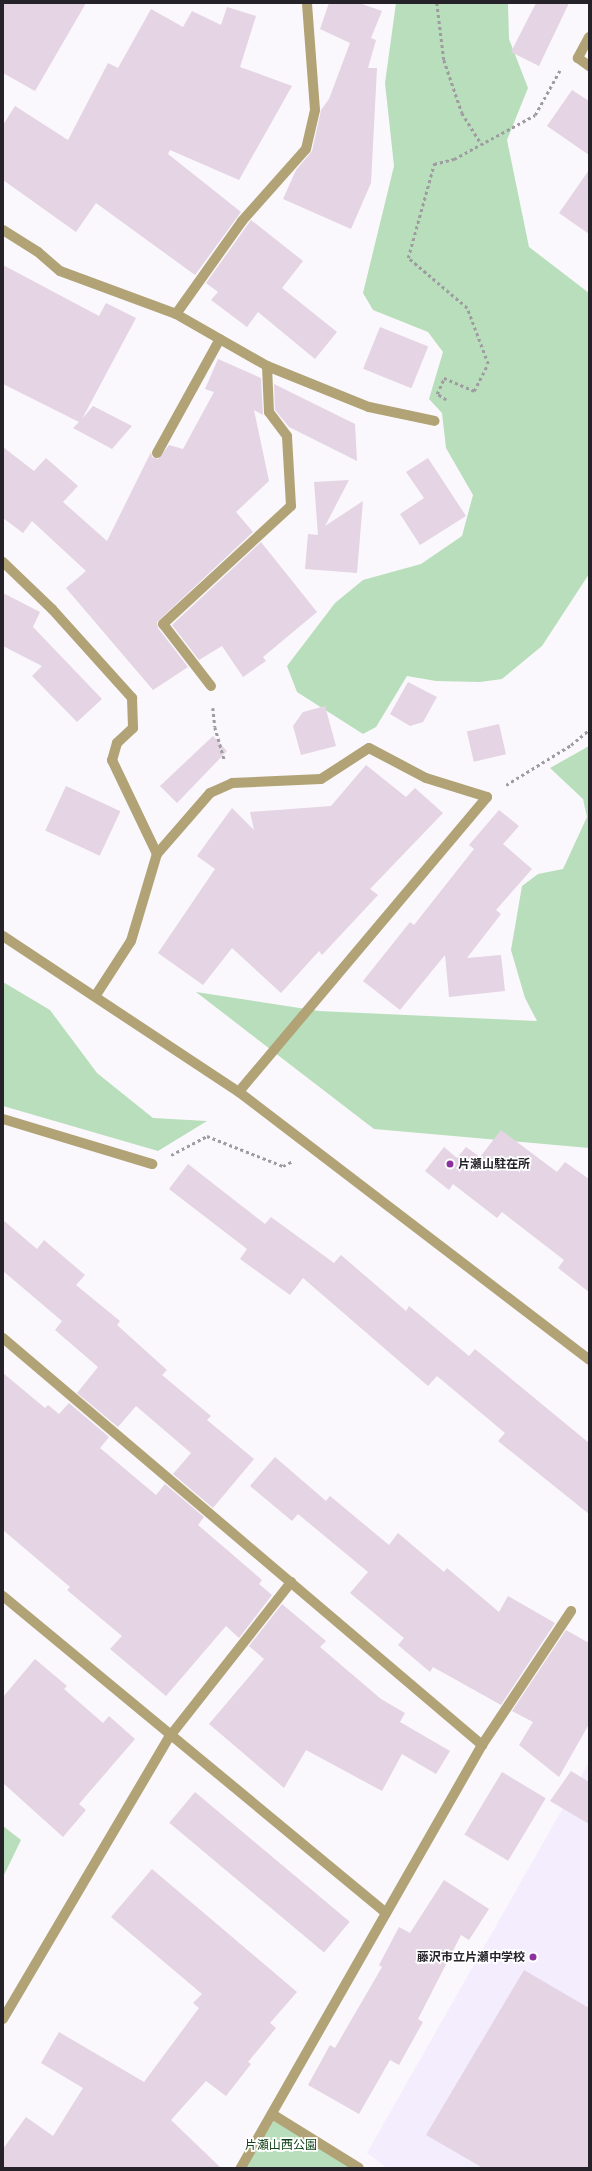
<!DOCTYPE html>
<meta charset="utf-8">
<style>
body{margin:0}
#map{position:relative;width:592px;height:2171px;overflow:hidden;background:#faf8fc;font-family:"Golos Text","Noto Sans JP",sans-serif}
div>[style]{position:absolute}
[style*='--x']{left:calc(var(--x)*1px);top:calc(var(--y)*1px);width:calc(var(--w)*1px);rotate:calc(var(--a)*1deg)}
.built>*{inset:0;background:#f4edfd}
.green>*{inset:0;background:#b9debb}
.building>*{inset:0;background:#e4d4e4;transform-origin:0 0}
.path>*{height:2.5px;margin-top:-1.25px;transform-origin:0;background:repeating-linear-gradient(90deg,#9e9ca1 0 3px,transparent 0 6px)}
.service>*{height:10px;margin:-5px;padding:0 5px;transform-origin:5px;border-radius:5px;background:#b1a376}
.minor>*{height:10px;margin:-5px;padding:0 5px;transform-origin:5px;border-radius:5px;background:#b1a376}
.tertiary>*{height:10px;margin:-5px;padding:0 5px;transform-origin:5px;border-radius:5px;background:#b1a376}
.dots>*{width:11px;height:11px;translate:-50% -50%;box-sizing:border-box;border:2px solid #fff;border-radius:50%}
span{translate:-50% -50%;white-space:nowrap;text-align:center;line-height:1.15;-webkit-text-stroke:3.5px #fff;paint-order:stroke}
.poi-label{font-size:12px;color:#252229;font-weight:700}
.left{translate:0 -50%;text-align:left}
.right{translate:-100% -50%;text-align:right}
.park-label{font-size:12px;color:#12441a}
.frame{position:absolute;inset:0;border:4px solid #252229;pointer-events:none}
</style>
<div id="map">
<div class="built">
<i style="clip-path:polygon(589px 1762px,589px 2168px,387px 2168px,367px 2153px)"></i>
</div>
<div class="green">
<i style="clip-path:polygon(396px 3px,508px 3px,509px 39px,528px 88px,507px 140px,529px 247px,589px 293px,589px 574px,542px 646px,502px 679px,480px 682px,436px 681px,407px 676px,376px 727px,363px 734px,297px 692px,287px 666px,335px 603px,363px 580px,421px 564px,462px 536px,473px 495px,446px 448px,442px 413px,429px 399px,443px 352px,428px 332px,373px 310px,363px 293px,394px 166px,385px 83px)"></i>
<i style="clip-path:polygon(589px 746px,589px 1148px,374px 1129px,196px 992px,319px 1011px,537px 1021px,525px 998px,511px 950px,522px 886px,538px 874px,563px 869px,587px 817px,583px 799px,550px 768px)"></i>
<i style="clip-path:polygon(3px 982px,50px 1010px,97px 1073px,153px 1118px,207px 1121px,158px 1151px,3px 1106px)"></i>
<i style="clip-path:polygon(3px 1826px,21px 1840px,3px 1877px)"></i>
<i style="clip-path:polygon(272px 2114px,359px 2168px,241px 2168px)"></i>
</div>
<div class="building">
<i style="clip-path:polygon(3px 3px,86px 3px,35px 91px,3px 73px)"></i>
<i style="clip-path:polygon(329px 3px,359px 3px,382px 11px,371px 38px,376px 40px,368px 68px,377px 68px,371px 183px,351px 229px,283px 199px,296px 170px,312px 151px,321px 110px,329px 99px,350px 43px,320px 29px)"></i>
<i style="clip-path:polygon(536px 3px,569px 3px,539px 66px,511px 52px)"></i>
<i style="clip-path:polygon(227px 7px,256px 16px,240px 67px,292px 86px,239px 180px,170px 150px,168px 154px,241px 212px,195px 275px,96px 203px,76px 232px,3px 180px,3px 125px,15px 106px,68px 140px,108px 63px,118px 68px,151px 9px,183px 27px,192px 11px,221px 25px)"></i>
<i style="clip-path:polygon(572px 90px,589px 101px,589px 155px,547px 126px)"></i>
<i style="clip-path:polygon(589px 170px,589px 234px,559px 213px)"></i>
<i style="clip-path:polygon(251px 220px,303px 261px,282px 288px,337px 332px,315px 359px,258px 312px,247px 327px,211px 300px,218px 292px,206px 283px)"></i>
<i style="clip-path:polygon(3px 265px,99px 316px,106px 303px,136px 318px,82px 419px,93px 406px,132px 426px,112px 449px,73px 428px,79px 422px,3px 384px)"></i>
<i style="left:380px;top:327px;width:52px;height:45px;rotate:22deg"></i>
<i style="clip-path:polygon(218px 359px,261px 378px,263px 415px,254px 410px,269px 481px,236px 512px,253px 532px,157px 622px,158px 628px,188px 667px,153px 690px,66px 588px,86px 571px,32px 521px,23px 533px,3px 518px,3px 447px,34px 471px,46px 458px,78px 486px,63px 502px,107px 541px,151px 452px,152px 457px,158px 459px,169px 445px,183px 449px,214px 392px,205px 389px)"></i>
<i style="clip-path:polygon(274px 384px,355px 424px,357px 461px,289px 427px,275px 410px)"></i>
<i style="clip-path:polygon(428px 458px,466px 516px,420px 545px,400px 514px,424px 498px,406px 472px)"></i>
<i style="clip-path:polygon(349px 480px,325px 526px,363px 501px,357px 573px,305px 569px,308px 534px,318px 535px,314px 482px)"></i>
<i style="clip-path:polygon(261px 542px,317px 612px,263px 657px,266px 661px,243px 677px,222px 646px,199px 660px,172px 625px)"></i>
<i style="clip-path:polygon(3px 593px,40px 612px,33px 627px,102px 699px,77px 722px,32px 676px,42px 666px,3px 646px)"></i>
<i style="clip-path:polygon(408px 682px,437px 697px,423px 722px,410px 726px,390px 714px)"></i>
<i style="clip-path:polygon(325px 706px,336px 746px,301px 755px,293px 726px,303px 712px)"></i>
<i style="left:499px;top:724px;width:31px;height:33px;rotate:77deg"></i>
<i style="clip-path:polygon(213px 736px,227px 751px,177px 803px,160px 786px)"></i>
<i style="clip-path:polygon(366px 765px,406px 797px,415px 788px,443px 813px,370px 889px,378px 895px,322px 955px,319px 951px,281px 993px,232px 948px,203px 985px,158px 953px,215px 869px,197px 856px,232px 808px,254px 830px,250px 812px,331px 806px)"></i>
<i style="left:66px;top:786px;width:60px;height:49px;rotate:25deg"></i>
<i style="clip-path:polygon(499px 810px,519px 826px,503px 844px,532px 869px,496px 910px,501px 914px,467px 958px,501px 955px,505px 991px,449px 997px,445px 955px,400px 1010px,363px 981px,410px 922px,414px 925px,474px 849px,469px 845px)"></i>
<i style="clip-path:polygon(501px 1130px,557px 1172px,565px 1162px,589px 1179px,589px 1292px,558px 1268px,564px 1260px,502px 1212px,497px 1218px,453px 1184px,449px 1190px,425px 1171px,444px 1147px,457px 1158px,466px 1147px,480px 1157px)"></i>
<i style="clip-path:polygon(188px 1164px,265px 1224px,271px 1217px,334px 1263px,341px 1255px,406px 1311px,409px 1306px,469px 1356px,475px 1349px,589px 1443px,589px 1514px,498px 1441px,505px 1433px,437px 1376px,428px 1386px,303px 1278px,290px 1295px,240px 1259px,247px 1249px,169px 1189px)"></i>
<i style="clip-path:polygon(3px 1220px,37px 1249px,44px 1240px,85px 1275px,76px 1285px,120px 1321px,117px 1325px,167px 1370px,162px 1375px,211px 1416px,207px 1420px,254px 1459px,213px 1508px,173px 1474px,191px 1453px,136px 1406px,118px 1427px,77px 1393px,98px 1367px,55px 1330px,62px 1321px,3px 1271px)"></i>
<i style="clip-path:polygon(3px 1373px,45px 1408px,48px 1405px,59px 1414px,69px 1403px,109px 1437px,100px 1448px,156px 1495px,165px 1484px,204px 1517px,198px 1525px,262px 1580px,259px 1584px,272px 1595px,239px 1638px,226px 1626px,166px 1696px,110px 1649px,122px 1636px,67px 1590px,70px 1587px,3px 1530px)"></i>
<i style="clip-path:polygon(275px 1457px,326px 1501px,330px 1496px,389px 1545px,398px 1533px,444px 1572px,447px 1568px,499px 1612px,508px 1596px,555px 1623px,501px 1705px,433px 1667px,430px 1672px,398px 1645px,404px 1638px,350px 1593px,368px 1572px,298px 1514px,292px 1521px,250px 1486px)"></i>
<i style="clip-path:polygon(282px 1604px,326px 1641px,320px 1647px,381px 1699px,405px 1713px,400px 1722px,450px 1751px,436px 1774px,402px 1754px,382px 1791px,306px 1750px,284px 1788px,209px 1724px,264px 1659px,249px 1646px)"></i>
<i style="clip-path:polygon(566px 1630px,589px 1643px,589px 1724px,559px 1777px,519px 1745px,533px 1722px,512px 1711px)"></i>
<i style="clip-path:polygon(35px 1659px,67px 1686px,64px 1689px,103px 1723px,109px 1716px,135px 1739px,79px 1804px,86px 1810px,63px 1837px,3px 1783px,3px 1697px)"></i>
<i style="clip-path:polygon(571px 1771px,589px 1782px,589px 1824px,550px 1801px)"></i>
<i style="left:502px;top:1772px;width:51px;height:73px;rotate:31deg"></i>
<i style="left:195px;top:1792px;width:202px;height:40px;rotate:40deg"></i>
<i style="clip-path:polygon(152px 1869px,297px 1992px,270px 2023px,276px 2028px,248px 2062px,251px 2064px,226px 2096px,206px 2081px,171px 2120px,221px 2168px,3px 2168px,3px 2149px,26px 2117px,53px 2136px,83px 2088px,41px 2063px,59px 2032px,144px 2082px,199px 2008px,193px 2003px,202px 1994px,111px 1917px)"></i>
<i style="clip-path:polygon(444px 1880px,489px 1909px,469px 1940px,461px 1935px,418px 2019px,423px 2022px,399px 2065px,390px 2060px,359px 2114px,308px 2085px,330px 2045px,335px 2048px,382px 1967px,379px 1965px,399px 1927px,410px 1933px)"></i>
<i style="clip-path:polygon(524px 1970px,589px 2008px,589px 2168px,483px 2168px,426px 2135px)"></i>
</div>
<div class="path">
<i style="--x:437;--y:3;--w:57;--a:83"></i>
<i style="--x:444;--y:60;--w:56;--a:71.2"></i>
<i style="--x:462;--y:113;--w:36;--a:58"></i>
<i style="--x:446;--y:400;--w:11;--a:-146"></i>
<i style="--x:437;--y:394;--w:17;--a:-66"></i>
<i style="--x:444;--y:378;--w:33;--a:23"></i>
<i style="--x:474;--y:391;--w:30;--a:-63"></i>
<i style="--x:488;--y:364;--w:60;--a:-110.6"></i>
<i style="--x:467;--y:308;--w:77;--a:-139.7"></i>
<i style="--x:408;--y:258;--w:98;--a:-74.5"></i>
<i style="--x:434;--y:164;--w:21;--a:-14"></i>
<i style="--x:454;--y:159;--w:92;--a:-28.5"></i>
<i style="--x:535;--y:115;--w:51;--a:-60.9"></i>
<i style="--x:213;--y:708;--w:19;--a:84"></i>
<i style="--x:215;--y:727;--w:35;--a:74"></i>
<i style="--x:506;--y:785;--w:76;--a:-31.6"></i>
<i style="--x:571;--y:745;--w:23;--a:-40"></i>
<i style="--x:171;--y:1155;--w:41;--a:-27.8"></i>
<i style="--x:207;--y:1136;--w:82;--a:21.5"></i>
<i style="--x:283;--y:1166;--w:11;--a:-27"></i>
</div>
<div class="service">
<i style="--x:157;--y:453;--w:130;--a:-61.1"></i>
<i style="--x:211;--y:686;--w:78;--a:-127.7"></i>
<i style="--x:163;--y:624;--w:174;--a:-42.7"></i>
<i style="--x:291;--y:506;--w:70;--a:-93.3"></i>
<i style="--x:287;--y:436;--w:30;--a:-127"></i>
<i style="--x:269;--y:412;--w:46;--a:-92.5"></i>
<i style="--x:482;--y:1745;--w:161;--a:-56.4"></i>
</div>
<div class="minor">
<i style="--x:589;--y:37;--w:24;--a:118"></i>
<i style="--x:578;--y:58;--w:14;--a:36"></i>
<i style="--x:3;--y:230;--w:41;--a:32.2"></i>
<i style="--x:38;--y:252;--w:29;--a:41"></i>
<i style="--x:60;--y:271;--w:124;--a:20.3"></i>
<i style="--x:176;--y:314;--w:114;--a:-54.6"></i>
<i style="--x:242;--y:221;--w:96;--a:-48.4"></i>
<i style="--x:306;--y:149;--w:40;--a:-77"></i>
<i style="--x:315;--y:110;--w:107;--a:-94.3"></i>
<i style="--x:176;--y:314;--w:105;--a:29.7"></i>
<i style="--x:267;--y:366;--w:110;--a:21.9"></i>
<i style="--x:369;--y:407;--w:67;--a:12"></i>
<i style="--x:3;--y:562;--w:68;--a:43.8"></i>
<i style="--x:52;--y:609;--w:120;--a:48"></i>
<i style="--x:132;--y:698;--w:30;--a:88"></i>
<i style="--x:133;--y:728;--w:22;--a:137"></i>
<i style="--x:117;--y:743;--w:18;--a:106"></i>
<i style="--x:112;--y:760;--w:104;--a:64.4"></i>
<i style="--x:96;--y:995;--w:64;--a:-57.1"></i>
<i style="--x:131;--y:941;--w:91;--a:-73.4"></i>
<i style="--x:157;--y:854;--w:81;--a:-49"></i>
<i style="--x:210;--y:793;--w:24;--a:-24"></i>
<i style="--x:232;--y:783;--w:89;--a:-2.6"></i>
<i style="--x:321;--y:779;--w:57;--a:-32.9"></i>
<i style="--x:369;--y:748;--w:64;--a:27.8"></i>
<i style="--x:426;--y:778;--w:64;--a:17.3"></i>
<i style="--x:487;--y:797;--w:385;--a:130.1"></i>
<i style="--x:3;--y:1119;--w:156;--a:16.8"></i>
<i style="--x:3;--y:1338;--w:629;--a:40.35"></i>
<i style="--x:482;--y:1745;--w:487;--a:119.7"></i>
<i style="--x:3;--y:1596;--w:497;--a:39.6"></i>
<i style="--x:3;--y:2019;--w:329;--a:-59.5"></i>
<i style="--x:170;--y:1736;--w:196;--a:-51.8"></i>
<i style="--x:272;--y:2114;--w:102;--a:31.8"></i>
</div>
<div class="tertiary">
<i style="--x:3;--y:936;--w:283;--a:33.5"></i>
<i style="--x:239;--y:1092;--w:441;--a:37.4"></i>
</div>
<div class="dots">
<i style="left:450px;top:1164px;background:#8c329d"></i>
<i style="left:533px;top:1957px;background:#8c329d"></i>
</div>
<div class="poi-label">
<span class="left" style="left:458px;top:1164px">片瀬山駐在所</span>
<span class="right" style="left:525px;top:1957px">藤沢市立片瀬中学校</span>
</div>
<div class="park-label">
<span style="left:281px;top:2145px">片瀬山西公園</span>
</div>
<div class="frame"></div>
</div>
